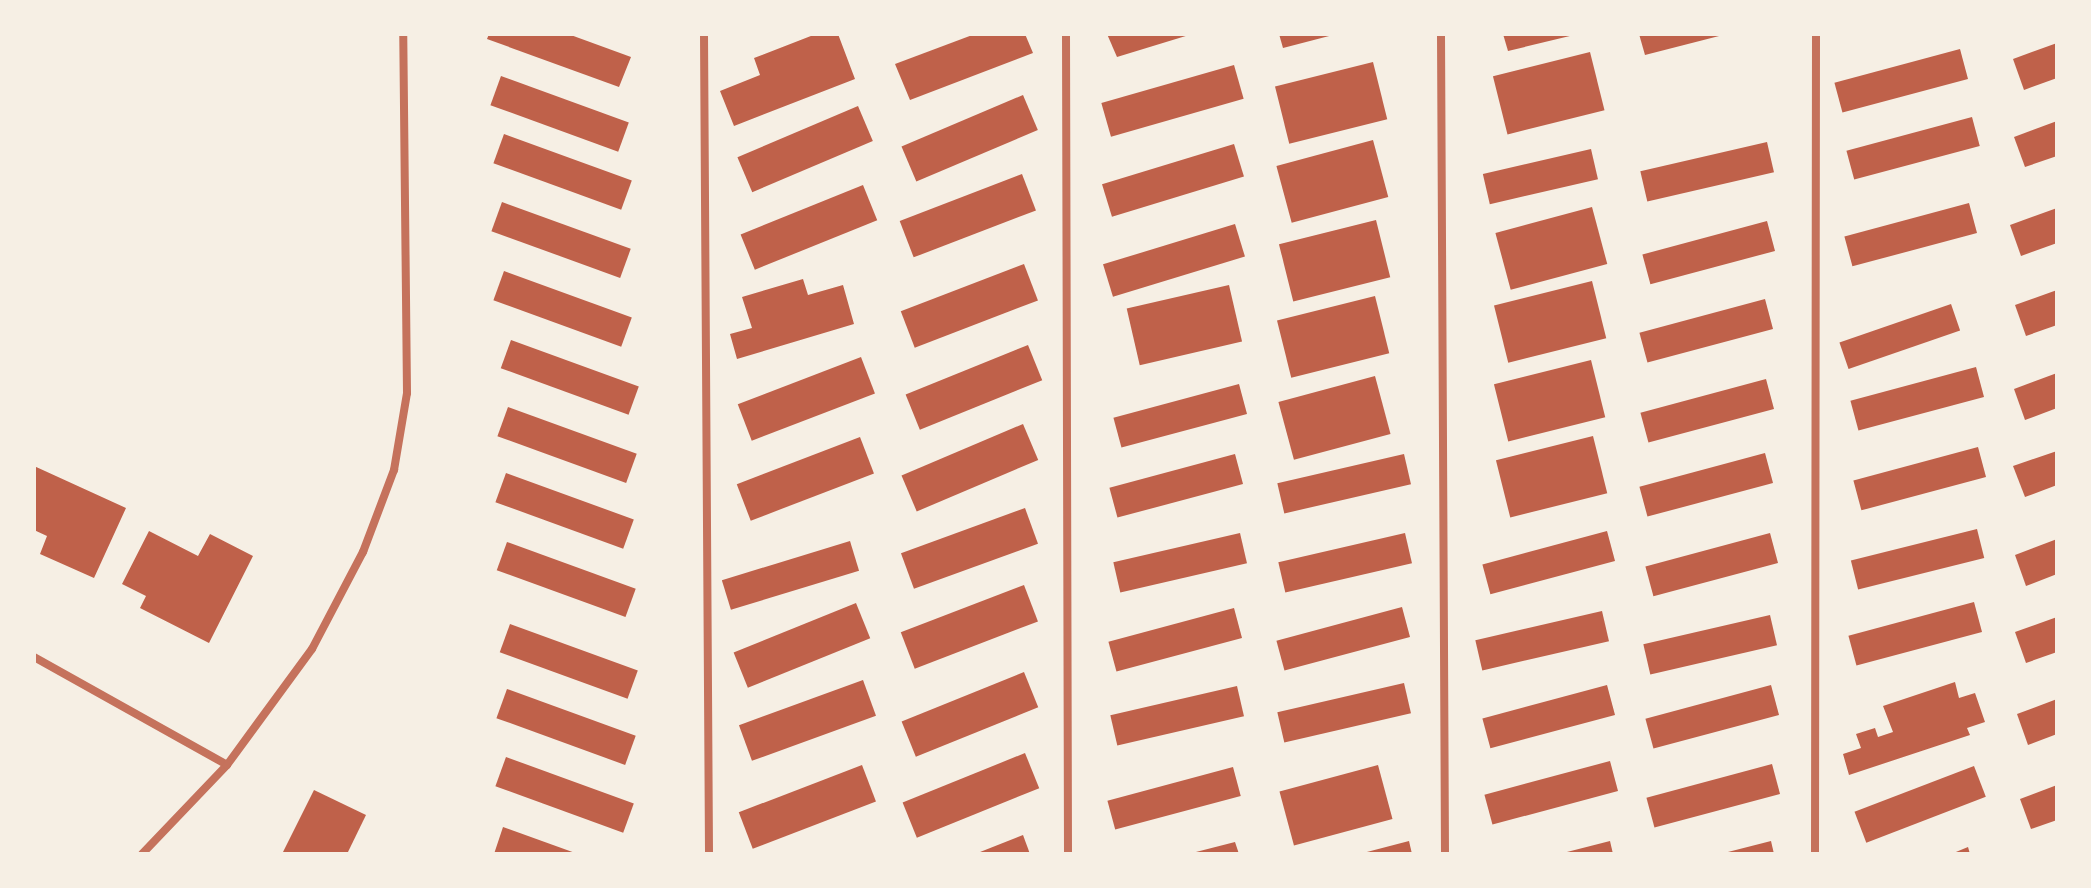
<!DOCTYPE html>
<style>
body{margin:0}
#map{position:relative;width:2091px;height:888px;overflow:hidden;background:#f6efe4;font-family:"Work Sans",sans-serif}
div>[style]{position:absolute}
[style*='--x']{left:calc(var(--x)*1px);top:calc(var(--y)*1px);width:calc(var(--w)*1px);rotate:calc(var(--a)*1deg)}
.building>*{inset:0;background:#bf614a;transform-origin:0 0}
.minor>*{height:8px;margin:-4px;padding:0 4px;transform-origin:4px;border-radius:4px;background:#c5725c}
span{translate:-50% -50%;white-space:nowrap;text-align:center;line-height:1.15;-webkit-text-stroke:6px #f6efe4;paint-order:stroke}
.frame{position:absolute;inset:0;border:36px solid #f6efe4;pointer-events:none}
</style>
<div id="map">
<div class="building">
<i style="clip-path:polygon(489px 34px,568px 34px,631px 57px,619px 87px,487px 39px)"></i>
<i style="clip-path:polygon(816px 34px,838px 34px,855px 79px,734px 126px,720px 91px,760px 75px,754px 58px)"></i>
<i style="clip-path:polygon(975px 34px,1025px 34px,1033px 53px,910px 100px,895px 64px)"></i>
<i style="clip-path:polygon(1107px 34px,1189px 34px,1189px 35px,1117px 57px)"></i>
<i style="clip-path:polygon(1279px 34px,1333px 34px,1333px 35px,1283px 48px)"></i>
<i style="clip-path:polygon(1503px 34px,1574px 34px,1574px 35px,1508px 51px)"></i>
<i style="clip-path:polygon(1639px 34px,1722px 34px,1723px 35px,1645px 55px)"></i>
<i style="clip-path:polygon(2057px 43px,2057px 78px,2024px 90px,2013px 59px)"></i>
<i style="left:1960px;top:49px;width:31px;height:130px;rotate:75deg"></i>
<i style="left:1590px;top:52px;width:60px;height:100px;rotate:76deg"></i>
<i style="left:1373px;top:62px;width:59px;height:101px;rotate:76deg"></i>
<i style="left:1234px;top:65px;width:35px;height:138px;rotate:74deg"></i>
<i style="left:501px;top:76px;width:136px;height:31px;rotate:20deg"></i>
<i style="left:1023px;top:95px;width:38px;height:132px;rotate:67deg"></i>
<i style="left:858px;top:106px;width:38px;height:131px;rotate:67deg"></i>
<i style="left:1972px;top:117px;width:30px;height:130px;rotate:75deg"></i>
<i style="clip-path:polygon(2057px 121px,2057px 156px,2025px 167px,2014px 137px)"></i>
<i style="left:504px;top:134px;width:136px;height:31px;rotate:20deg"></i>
<i style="left:1373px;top:140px;width:59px;height:100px;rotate:75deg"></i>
<i style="left:1767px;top:142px;width:31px;height:130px;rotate:77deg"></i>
<i style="left:1234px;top:144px;width:34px;height:138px;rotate:73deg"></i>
<i style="left:1591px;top:149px;width:31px;height:111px;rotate:77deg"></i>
<i style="left:1022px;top:174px;width:39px;height:131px;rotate:69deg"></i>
<i style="left:863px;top:185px;width:38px;height:132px;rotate:68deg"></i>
<i style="left:502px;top:202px;width:137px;height:31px;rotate:20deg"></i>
<i style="left:1969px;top:203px;width:31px;height:129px;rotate:75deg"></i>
<i style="left:1592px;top:207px;width:59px;height:100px;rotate:75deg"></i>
<i style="clip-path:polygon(2057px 208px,2057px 243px,2021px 256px,2010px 225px)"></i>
<i style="left:1376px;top:220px;width:59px;height:100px;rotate:76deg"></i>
<i style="left:1767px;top:221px;width:31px;height:129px;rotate:75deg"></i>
<i style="left:1235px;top:224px;width:34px;height:138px;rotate:73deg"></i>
<i style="left:1024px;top:264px;width:39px;height:132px;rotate:69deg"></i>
<i style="left:504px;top:271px;width:136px;height:31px;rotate:20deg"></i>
<i style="clip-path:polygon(803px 279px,808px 295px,843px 285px,854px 324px,737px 359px,730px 334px,752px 328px,742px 297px)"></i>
<i style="left:1592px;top:281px;width:59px;height:101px;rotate:76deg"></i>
<i style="left:1229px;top:285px;width:58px;height:105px;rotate:77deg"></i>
<i style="clip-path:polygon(2057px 290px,2057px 325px,2026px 336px,2015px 305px)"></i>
<i style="left:1375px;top:296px;width:59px;height:101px;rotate:76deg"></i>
<i style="left:1765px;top:299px;width:31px;height:130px;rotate:75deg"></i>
<i style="left:1951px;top:304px;width:28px;height:118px;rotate:71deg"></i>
<i style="left:511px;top:340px;width:136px;height:30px;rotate:20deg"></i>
<i style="left:1028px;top:345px;width:38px;height:132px;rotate:68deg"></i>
<i style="left:861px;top:357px;width:39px;height:132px;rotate:69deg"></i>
<i style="left:1591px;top:360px;width:59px;height:100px;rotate:76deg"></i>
<i style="left:1976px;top:367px;width:31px;height:130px;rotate:75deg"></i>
<i style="clip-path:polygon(2057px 373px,2057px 408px,2025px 420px,2014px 389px)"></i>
<i style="left:1375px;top:376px;width:60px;height:100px;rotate:75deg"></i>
<i style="left:1766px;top:379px;width:31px;height:130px;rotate:75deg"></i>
<i style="left:1239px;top:384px;width:31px;height:130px;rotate:75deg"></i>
<i style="left:508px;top:407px;width:137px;height:31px;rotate:20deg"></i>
<i style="left:1023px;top:424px;width:39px;height:132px;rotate:67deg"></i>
<i style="left:1593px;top:436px;width:59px;height:100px;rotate:76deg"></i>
<i style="left:860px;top:437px;width:39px;height:132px;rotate:69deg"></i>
<i style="left:1978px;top:447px;width:31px;height:129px;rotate:75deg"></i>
<i style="clip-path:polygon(2057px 451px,2057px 485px,2025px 497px,2013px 466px)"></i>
<i style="left:1765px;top:453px;width:31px;height:130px;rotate:75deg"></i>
<i style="left:1235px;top:454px;width:31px;height:130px;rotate:75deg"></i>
<i style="left:1404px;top:454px;width:31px;height:130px;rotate:77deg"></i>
<i style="clip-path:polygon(34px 466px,126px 508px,94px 578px,40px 554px,47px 536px,34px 530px)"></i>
<i style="left:506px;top:473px;width:136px;height:31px;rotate:20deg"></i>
<i style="left:1025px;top:508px;width:38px;height:132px;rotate:70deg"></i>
<i style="left:1977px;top:529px;width:30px;height:130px;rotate:76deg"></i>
<i style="clip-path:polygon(149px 531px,198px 556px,210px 534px,253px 556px,209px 643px,140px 608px,146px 596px,122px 584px)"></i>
<i style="left:1607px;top:531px;width:31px;height:129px;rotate:75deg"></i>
<i style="left:1240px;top:533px;width:31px;height:130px;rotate:77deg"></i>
<i style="left:1405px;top:533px;width:31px;height:130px;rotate:77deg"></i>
<i style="left:1770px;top:533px;width:31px;height:129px;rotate:75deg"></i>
<i style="clip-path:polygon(2057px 539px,2057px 574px,2026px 586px,2015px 555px)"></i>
<i style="left:850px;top:541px;width:31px;height:134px;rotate:73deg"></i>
<i style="left:507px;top:542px;width:137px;height:30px;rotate:20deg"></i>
<i style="left:1024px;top:585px;width:39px;height:132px;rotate:69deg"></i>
<i style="left:1974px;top:602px;width:31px;height:130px;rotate:75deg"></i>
<i style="left:856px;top:603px;width:38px;height:132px;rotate:68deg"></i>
<i style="left:1402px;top:607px;width:31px;height:130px;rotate:75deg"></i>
<i style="left:1234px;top:608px;width:31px;height:130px;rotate:75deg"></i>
<i style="left:1602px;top:611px;width:31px;height:130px;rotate:77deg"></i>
<i style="left:1770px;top:615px;width:31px;height:130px;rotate:77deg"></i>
<i style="clip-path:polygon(2057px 617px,2057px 652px,2026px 663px,2015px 632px)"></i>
<i style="left:510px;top:624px;width:136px;height:30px;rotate:20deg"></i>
<i style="left:1024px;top:672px;width:38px;height:132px;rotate:68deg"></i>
<i style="left:863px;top:680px;width:38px;height:132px;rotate:70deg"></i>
<i style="clip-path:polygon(1955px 682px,1959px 698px,1975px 693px,1985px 722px,1967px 728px,1970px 735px,1849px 775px,1843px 754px,1861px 748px,1856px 734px,1875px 728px,1878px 737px,1893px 732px,1883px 706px)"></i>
<i style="left:1404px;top:683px;width:31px;height:130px;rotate:77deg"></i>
<i style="left:1607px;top:685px;width:31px;height:129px;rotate:75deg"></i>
<i style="left:1771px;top:685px;width:31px;height:130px;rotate:75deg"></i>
<i style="left:1237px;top:686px;width:31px;height:130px;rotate:77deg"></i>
<i style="left:507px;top:689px;width:137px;height:31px;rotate:20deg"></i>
<i style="clip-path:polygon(2057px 699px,2057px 734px,2028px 745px,2017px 714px)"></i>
<i style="left:1025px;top:753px;width:38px;height:132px;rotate:68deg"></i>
<i style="left:506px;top:757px;width:136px;height:31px;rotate:20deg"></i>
<i style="left:1610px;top:761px;width:31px;height:130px;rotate:75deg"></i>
<i style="left:1772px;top:764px;width:31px;height:130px;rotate:75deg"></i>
<i style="left:862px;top:765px;width:39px;height:132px;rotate:69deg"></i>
<i style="left:1378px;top:765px;width:56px;height:102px;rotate:75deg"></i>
<i style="left:1974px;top:766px;width:33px;height:128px;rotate:69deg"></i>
<i style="left:1233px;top:767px;width:30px;height:130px;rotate:75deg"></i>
<i style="clip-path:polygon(2057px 785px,2057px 820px,2031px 829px,2020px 799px)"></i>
<i style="clip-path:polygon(314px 790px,366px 815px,347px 854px,282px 854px)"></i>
<i style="clip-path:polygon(503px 827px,578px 854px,494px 854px)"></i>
<i style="clip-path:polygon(1023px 835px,1030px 854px,975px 854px)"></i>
<i style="clip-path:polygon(1409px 841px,1412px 854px,1363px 854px,1363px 853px)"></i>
<i style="clip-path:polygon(1610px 841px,1613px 854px,1563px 854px,1563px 853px)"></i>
<i style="clip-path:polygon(1771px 841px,1774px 854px,1724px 854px,1724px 853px)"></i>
<i style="clip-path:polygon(1235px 842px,1239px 854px,1192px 854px,1192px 853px)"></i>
<i style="clip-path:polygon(1968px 847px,1970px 854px,1951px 854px)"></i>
</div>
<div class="minor">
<i style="--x:704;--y:34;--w:820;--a:89.65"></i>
<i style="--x:1066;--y:34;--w:820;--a:89.86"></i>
<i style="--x:1441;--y:34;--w:820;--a:89.72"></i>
<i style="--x:34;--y:657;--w:221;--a:29.2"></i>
<i style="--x:142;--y:854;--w:123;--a:-46.3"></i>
<i style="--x:227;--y:765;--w:144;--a:-53.8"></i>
<i style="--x:312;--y:649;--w:110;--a:-62.3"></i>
<i style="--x:363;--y:552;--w:88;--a:-69.3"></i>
<i style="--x:394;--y:470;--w:78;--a:-80.4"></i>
<i style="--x:407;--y:393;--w:359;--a:-90.6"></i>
<i style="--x:1815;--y:854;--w:820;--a:-89.93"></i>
</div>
<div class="frame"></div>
</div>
